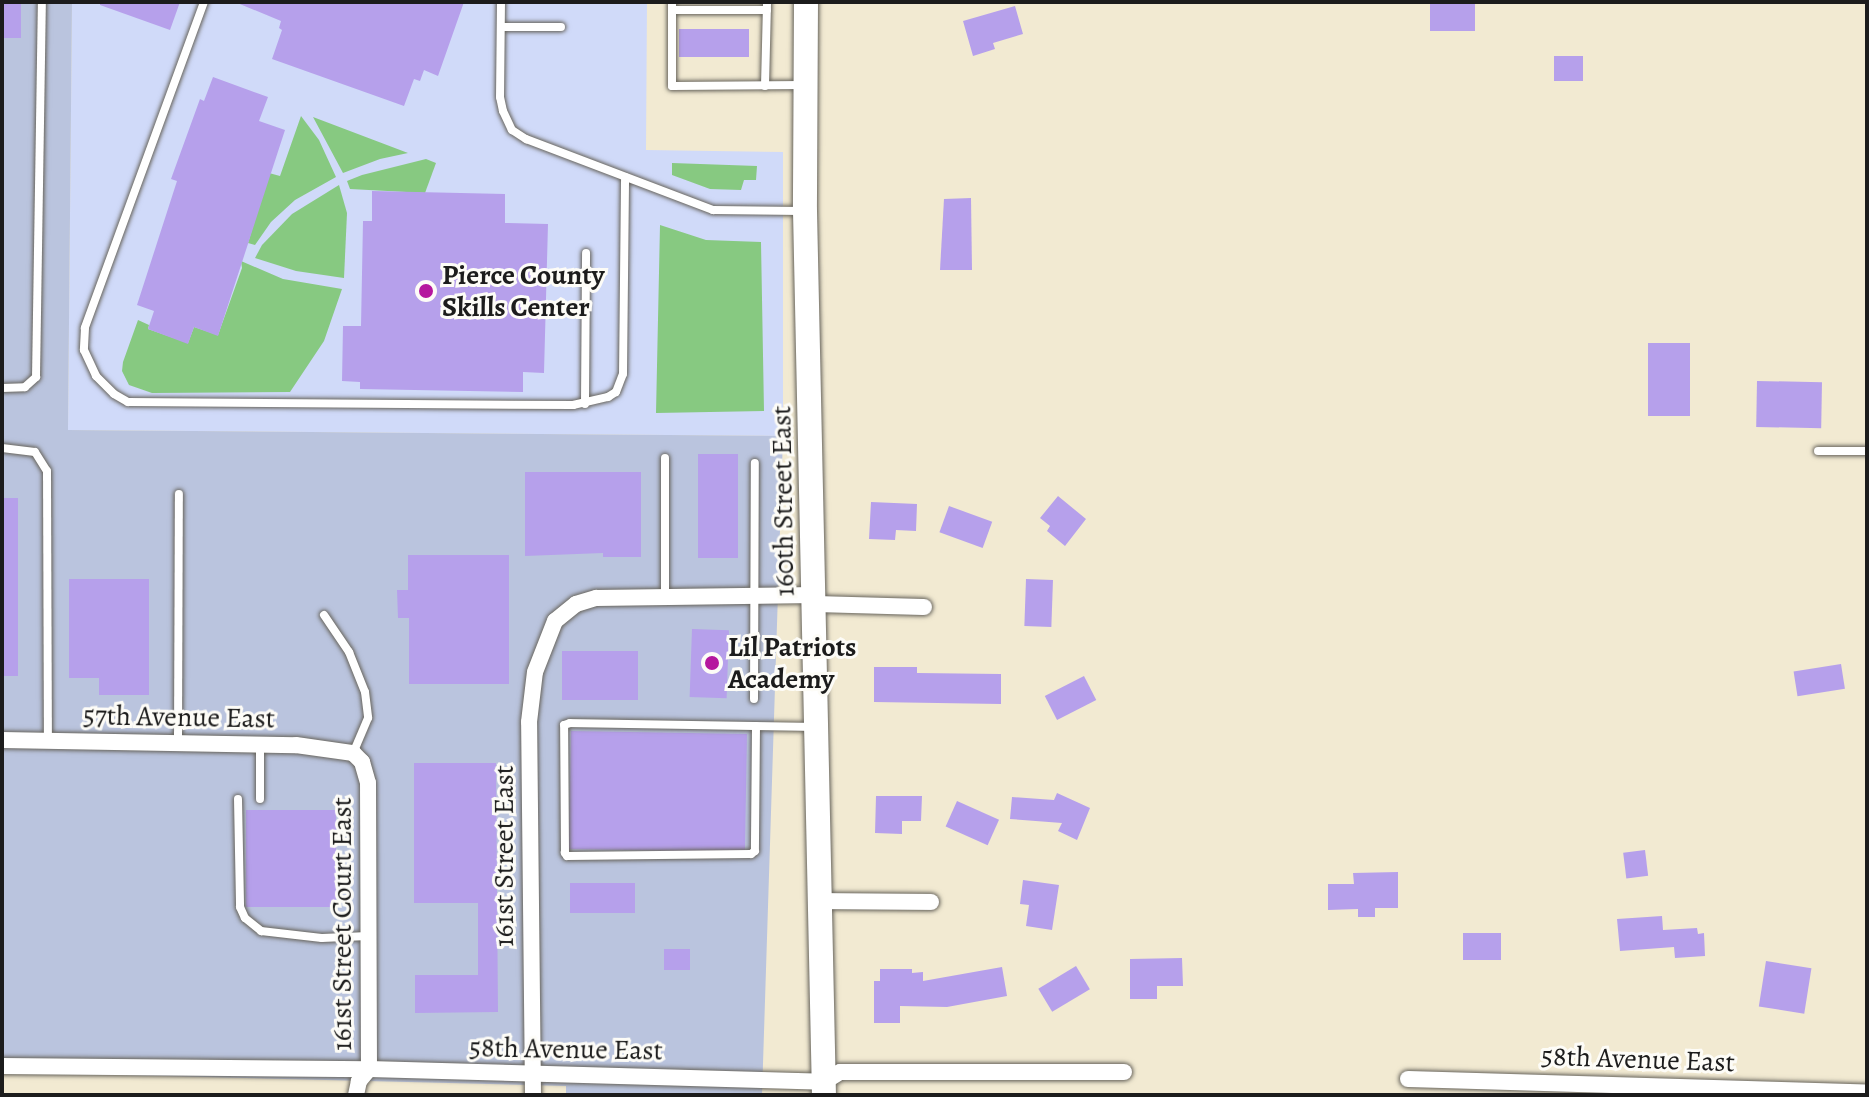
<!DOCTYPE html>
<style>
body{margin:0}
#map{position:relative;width:1869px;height:1097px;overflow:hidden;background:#f2ead2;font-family:Alegreya,serif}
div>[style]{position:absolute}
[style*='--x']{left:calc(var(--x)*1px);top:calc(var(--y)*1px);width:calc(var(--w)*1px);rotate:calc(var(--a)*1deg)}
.built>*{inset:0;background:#d0daf9}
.industrial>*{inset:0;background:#bac4de}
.green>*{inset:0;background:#87c981}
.building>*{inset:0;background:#b6a0eb;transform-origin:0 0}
.roads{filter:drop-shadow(0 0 2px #67645c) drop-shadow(0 0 2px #67645c)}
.service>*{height:8px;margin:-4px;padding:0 4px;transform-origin:4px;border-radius:4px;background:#fff}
.minor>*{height:16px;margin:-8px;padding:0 8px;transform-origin:8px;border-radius:8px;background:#fff}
.secondary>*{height:24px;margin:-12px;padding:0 12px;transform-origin:12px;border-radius:12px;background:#fff}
.dots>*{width:22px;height:22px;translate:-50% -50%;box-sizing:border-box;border:4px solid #fdfcf7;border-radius:50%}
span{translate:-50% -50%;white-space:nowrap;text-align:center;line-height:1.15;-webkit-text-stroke:6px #fdfcf7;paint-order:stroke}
.poi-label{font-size:28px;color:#1c1c1c;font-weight:700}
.left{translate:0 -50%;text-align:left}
.street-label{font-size:28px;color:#1c1c1c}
.frame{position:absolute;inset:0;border:4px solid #1c1c1c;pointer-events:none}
</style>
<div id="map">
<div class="built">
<i style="clip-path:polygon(72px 2px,647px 2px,646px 150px,783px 152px,783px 436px,68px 430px)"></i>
</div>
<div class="industrial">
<i style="clip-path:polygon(2px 2px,72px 2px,68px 430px,783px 436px,762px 1095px,566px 1095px,566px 1086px,2px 1072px)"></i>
</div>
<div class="green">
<i style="clip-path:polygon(301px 116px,319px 140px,336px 177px,295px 200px,271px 222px,255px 245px,248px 243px,269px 173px,280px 176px)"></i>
<i style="clip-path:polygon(313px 117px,408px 153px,380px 159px,343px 173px)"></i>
<i style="clip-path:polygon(426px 159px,436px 163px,425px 193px,350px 189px,347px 181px,362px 175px)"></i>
<i style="clip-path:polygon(672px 163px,757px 166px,756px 180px,744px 180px,741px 190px,710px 189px,672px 175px)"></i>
<i style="clip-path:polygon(339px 185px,347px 213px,344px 278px,296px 271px,255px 258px,262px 245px,292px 214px)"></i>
<i style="clip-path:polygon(660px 225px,706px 240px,761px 242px,764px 411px,656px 413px)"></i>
<i style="clip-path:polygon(241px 261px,283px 279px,342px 289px,324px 341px,290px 392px,152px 393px,129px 385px,122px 371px,123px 362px,138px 320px,149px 325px,148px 329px,188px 343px,194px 327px,218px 335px,242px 268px)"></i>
</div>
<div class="building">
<i style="left:2px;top:2px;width:19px;height:36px"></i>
<i style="clip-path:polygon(100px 2px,180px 2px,170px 30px,100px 5px)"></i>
<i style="clip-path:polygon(235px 2px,464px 2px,438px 76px,424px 70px,420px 81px,414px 79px,404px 106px,272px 59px,282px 30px,279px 28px,281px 21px)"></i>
<i style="left:1430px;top:2px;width:45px;height:29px"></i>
<i style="clip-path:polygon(1015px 6px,1023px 34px,993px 43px,995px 49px,973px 56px,963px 21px)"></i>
<i style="left:679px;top:29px;width:70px;height:28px"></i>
<i style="left:1583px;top:56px;width:25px;height:29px;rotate:90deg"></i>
<i style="clip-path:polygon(213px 77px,268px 97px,259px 121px,285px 130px,218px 336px,194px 327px,188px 344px,148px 329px,154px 311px,137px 305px,177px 181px,171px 179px,200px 99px,204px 101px)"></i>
<i style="clip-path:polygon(372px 191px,505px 194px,505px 223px,548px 224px,544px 373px,523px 372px,523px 392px,360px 389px,360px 382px,342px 381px,343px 326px,361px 326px,363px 221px,372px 221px)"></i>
<i style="clip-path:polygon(971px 198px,972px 270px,940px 270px,944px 199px)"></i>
<i style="left:1648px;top:343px;width:42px;height:73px"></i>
<i style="left:1757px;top:381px;width:65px;height:46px;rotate:1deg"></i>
<i style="left:698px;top:454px;width:40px;height:104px"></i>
<i style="clip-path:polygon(525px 472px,641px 472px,641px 557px,603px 557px,603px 553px,525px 556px)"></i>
<i style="clip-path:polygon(1058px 496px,1086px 519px,1065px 546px,1047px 531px,1050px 526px,1040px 518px)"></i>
<i style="left:18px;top:498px;width:178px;height:16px;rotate:90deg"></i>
<i style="clip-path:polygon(871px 502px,917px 504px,916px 531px,896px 530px,895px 540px,869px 539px)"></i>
<i style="left:949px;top:506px;width:46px;height:28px;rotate:20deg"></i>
<i style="clip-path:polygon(408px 555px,509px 555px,509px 684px,409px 684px,409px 618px,398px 618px,397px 590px,408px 590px)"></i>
<i style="clip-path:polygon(69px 579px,149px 579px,149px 695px,99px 695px,99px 678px,69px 678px)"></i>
<i style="left:1026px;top:579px;width:27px;height:47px;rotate:2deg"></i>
<i style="left:692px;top:629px;width:37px;height:68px;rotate:2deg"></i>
<i style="left:638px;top:651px;width:49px;height:76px;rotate:90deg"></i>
<i style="left:1841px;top:664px;width:25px;height:48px;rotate:81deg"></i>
<i style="clip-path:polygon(874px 667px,917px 667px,917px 673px,1001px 674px,1001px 704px,874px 702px)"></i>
<i style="left:1084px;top:676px;width:27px;height:44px;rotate:63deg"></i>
<i style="left:571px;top:731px;width:176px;height:118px;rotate:1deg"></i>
<i style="clip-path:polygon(414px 763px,496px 763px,498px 1012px,415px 1013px,415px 975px,478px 975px,478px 903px,414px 903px)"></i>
<i style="clip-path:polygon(1057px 793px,1090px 808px,1077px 840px,1058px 831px,1062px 823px,1010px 819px,1012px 797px,1054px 800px)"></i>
<i style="clip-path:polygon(876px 796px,922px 796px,921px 821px,902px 821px,902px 834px,875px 833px)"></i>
<i style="left:957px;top:801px;width:46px;height:28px;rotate:24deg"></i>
<i style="left:246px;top:810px;width:90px;height:97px"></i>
<i style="left:1645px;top:850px;width:26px;height:22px;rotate:83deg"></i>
<i style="clip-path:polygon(1398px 872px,1398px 908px,1375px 908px,1375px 917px,1358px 917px,1358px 909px,1328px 910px,1328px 884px,1354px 884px,1353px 873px)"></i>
<i style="clip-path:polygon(1023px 880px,1059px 885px,1052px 930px,1026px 926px,1029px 905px,1020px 904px)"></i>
<i style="left:570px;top:883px;width:65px;height:30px"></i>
<i style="clip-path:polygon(1662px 916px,1663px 930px,1697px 928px,1698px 934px,1704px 933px,1705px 956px,1675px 958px,1674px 947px,1620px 951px,1617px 919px)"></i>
<i style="left:1463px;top:933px;width:38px;height:27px"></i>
<i style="left:664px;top:949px;width:26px;height:21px"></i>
<i style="clip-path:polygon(1182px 958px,1183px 986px,1157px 986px,1157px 999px,1130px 999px,1130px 959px)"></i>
<i style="left:1766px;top:961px;width:46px;height:46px;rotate:9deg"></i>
<i style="left:1076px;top:966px;width:27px;height:44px;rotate:59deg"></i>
<i style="clip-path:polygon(1002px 967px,1007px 996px,947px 1007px,900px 1006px,900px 1023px,874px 1023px,874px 981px,880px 981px,880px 969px,912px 969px,912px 973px,923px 972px,923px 981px)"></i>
</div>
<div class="roads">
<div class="service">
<i style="--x:204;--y:2;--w:347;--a:110.1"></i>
<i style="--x:85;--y:328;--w:22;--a:93"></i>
<i style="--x:84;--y:350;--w:29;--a:65"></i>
<i style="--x:96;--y:376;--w:25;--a:45"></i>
<i style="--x:114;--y:394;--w:16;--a:30"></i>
<i style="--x:128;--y:402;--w:445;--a:0.4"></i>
<i style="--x:573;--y:405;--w:36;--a:-13"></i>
<i style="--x:608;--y:397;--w:9;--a:-32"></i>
<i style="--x:616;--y:392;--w:19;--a:-69"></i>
<i style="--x:623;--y:374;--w:197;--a:-89.4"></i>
<i style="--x:501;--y:2;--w:95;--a:90.6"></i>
<i style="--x:500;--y:97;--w:14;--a:78"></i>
<i style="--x:503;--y:111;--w:21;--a:65"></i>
<i style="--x:512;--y:130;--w:17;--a:33"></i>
<i style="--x:526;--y:139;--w:200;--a:20.8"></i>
<i style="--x:713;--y:210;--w:88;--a:0.7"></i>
<i style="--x:672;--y:2;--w:84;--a:90"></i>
<i style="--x:672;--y:86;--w:131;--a:-0.4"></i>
<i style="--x:672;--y:10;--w:95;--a:0"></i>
<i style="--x:501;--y:27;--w:60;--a:0"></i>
<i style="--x:765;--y:86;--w:84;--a:-88.6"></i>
<i style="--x:2;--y:388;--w:23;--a:-2"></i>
<i style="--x:25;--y:387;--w:15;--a:-42"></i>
<i style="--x:36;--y:377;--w:375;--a:-89.1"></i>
<i style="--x:585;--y:404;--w:151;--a:-89.6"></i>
<i style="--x:2;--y:448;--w:33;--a:7"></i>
<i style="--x:35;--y:452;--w:22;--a:58"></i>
<i style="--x:47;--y:471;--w:269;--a:89.8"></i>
<i style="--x:1818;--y:451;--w:49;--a:0"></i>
<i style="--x:665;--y:596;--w:138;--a:-90"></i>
<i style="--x:324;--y:615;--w:45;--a:56"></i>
<i style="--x:349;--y:652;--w:43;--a:68.2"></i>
<i style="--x:365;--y:692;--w:26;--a:83"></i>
<i style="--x:368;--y:718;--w:38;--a:113"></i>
<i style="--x:754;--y:699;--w:236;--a:-89.8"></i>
<i style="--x:756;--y:726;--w:125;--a:90.5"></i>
<i style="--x:755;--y:851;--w:5;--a:143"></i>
<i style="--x:751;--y:854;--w:184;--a:179.4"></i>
<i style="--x:567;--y:856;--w:4;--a:-124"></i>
<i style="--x:565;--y:853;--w:128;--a:-90.4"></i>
<i style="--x:564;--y:725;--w:6;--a:-18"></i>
<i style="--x:570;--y:723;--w:243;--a:0.9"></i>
<i style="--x:178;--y:743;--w:249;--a:-89.8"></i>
<i style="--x:260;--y:745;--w:54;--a:90"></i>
<i style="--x:238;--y:799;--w:108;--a:88.9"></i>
<i style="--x:240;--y:907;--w:12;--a:66"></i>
<i style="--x:245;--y:918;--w:21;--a:39"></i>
<i style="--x:261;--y:931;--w:61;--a:6.5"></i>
<i style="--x:322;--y:938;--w:46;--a:-2.5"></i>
</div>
<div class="minor">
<i style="--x:815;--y:604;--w:109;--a:1.6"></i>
<i style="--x:2;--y:740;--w:294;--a:1"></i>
<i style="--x:296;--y:745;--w:58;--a:8"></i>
<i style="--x:353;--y:753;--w:13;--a:45"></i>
<i style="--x:362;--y:762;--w:22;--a:74"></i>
<i style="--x:368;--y:783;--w:286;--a:89.8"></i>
<i style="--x:369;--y:1069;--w:16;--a:130"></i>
<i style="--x:359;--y:1081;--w:14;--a:102"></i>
<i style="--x:820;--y:901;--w:111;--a:0.5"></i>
<i style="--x:2;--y:1066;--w:367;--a:0.5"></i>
<i style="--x:369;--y:1069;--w:455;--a:1.6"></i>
<i style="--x:824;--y:1082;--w:19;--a:-32"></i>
<i style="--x:840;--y:1072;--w:284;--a:0"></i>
<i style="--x:1408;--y:1079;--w:459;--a:1.7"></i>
<i style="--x:533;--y:1095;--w:373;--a:-90.6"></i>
<i style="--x:529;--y:722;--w:50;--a:-83.2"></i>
<i style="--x:535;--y:672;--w:55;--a:-68.6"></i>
<i style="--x:555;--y:621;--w:27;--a:-39"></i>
<i style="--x:576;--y:604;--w:21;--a:-17"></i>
<i style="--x:596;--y:598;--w:220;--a:-0.8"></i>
</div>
<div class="secondary">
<i style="--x:806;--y:2;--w:209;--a:90.3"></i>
<i style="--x:805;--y:211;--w:884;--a:88.77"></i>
</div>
</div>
<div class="dots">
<i style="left:426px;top:291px;background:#b5179e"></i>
<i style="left:712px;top:663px;background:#b5179e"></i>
</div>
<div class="poi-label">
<span class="left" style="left:442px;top:291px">Pierce County<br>Skills Center</span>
<span class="left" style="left:728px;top:663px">Lil Patriots<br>Academy</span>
</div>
<div class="street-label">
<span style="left:783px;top:501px;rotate:-91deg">160th Street East</span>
<span style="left:179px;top:717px;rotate:1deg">57th Avenue East</span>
<span style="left:504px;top:856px;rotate:-90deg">161st Street East</span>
<span style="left:342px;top:924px;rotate:-90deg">161st Street Court East</span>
<span style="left:566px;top:1049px;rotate:1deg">58th Avenue East</span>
<span style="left:1638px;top:1059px;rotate:2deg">58th Avenue East</span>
</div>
<div class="frame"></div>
</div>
